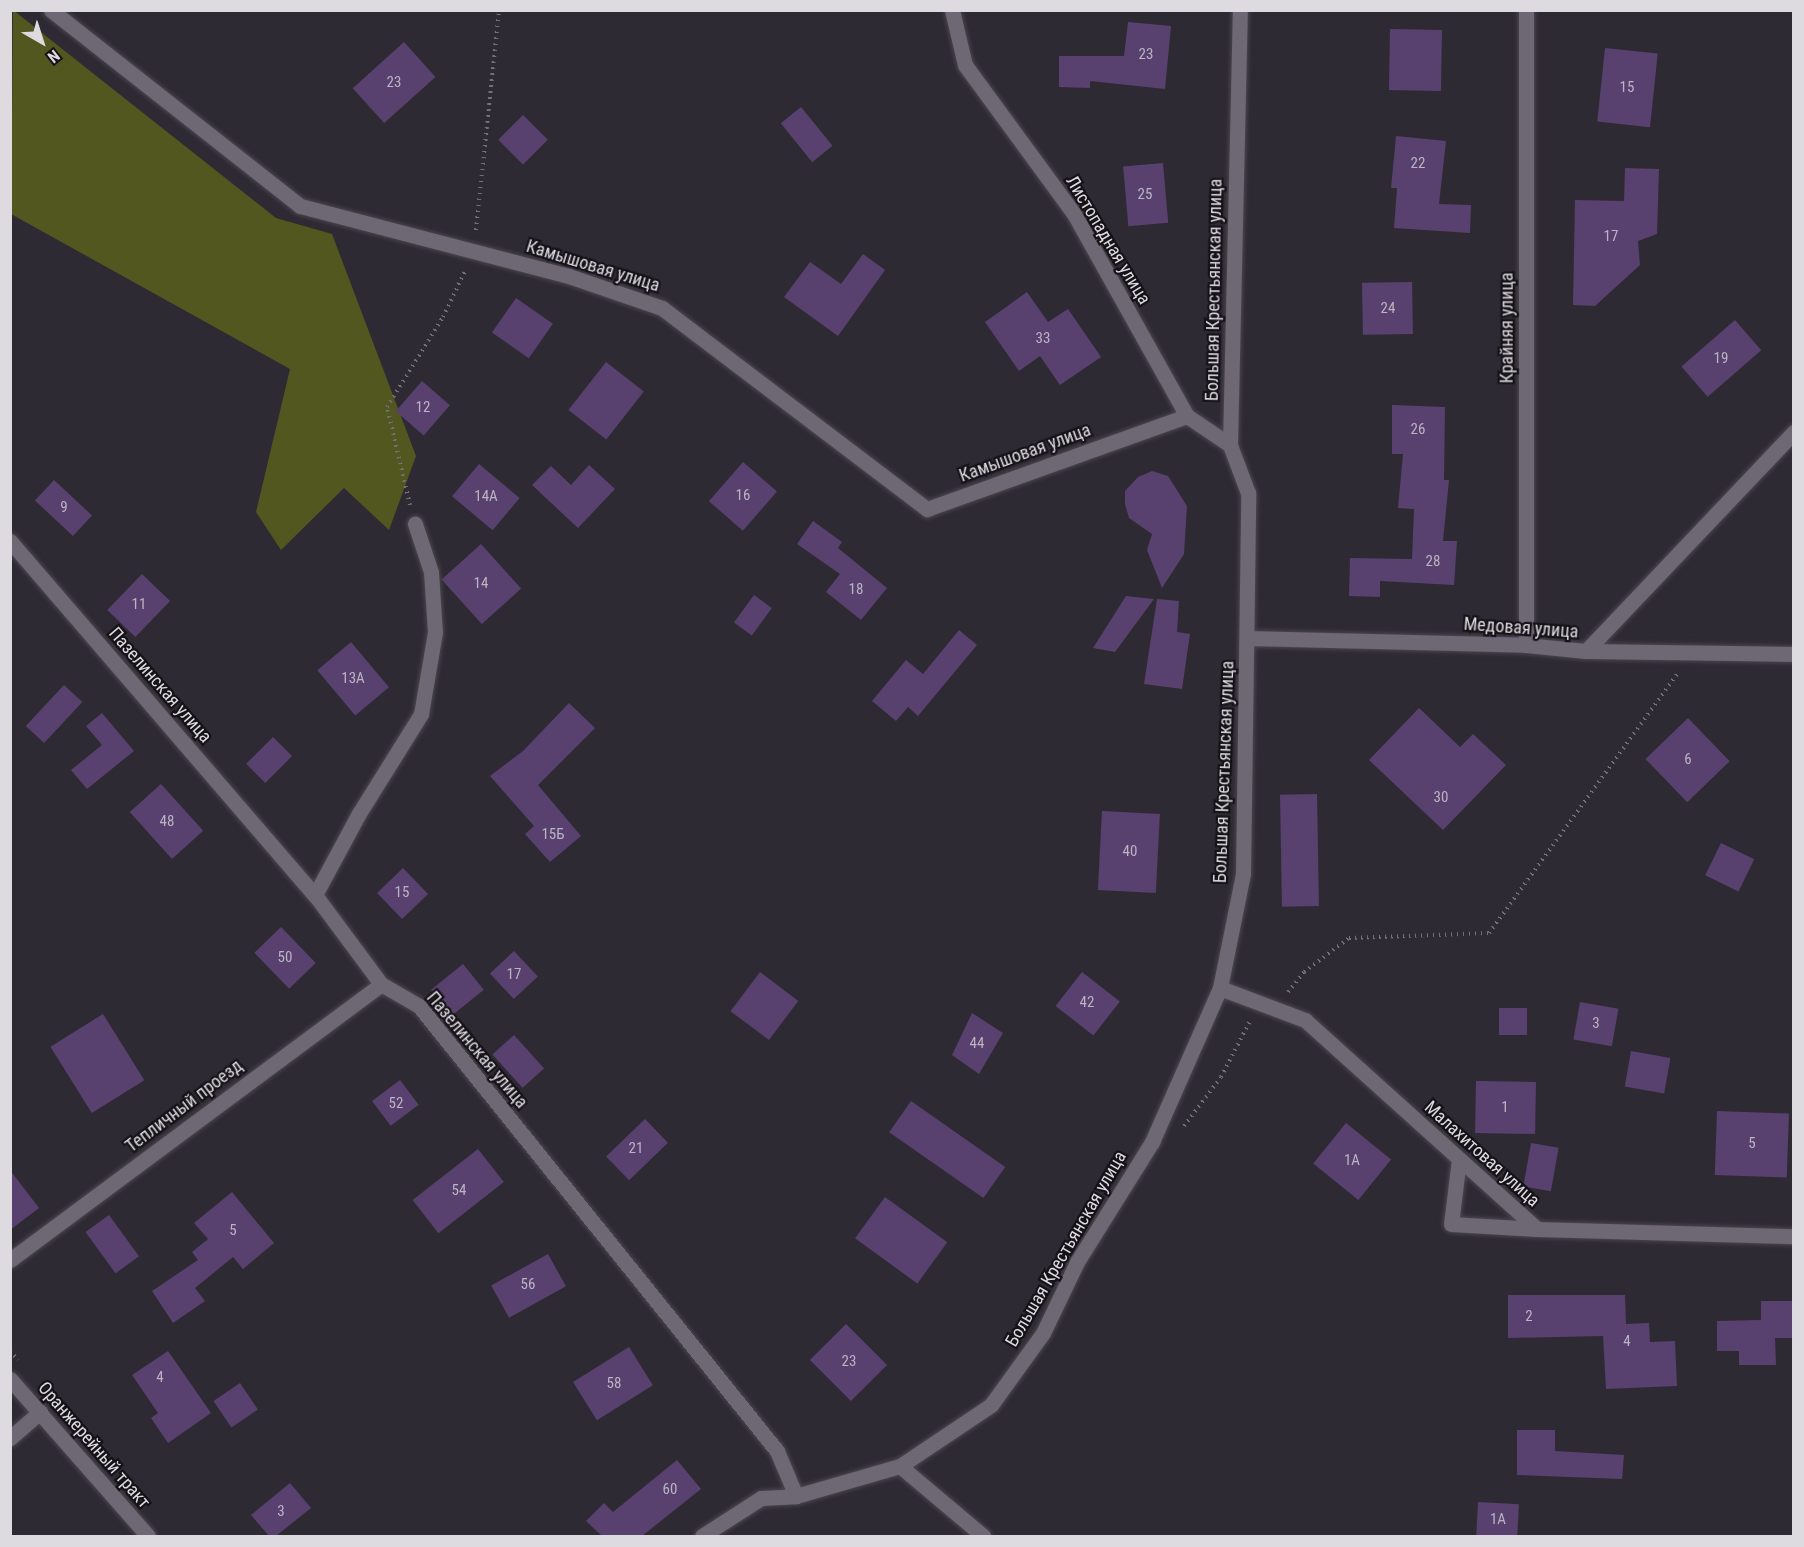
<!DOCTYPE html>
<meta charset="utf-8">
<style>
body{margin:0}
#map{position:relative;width:1804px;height:1547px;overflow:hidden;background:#2e2a33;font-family:"Roboto Condensed",sans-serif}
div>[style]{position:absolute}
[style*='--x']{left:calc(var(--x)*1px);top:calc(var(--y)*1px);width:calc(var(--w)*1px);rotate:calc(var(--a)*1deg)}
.forest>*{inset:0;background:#51571f}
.building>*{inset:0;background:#58416e;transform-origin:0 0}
.path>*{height:4px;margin-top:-2px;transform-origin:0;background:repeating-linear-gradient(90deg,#737078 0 1.5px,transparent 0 6px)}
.roads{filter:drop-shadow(0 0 2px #4a464e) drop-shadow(0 0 2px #4a464e)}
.minor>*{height:15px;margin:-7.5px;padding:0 7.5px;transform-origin:7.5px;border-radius:7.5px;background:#6d6873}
span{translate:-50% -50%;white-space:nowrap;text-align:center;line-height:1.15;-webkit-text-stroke:4.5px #151318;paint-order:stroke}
.number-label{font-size:15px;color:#bcb4c4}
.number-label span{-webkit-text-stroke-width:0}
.street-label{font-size:18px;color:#dddae0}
.frame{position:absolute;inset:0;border:12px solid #dddae0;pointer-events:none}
.north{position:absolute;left:12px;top:12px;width:60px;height:60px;-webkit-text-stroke:4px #151318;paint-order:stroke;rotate:141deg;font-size:16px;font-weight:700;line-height:24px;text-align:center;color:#dddae0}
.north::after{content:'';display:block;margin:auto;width:21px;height:27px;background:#dddae0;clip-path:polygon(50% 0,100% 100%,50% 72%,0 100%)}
</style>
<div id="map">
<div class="forest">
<i style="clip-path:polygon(13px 10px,276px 218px,332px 234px,416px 456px,389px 530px,344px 488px,281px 550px,256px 512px,290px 369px,11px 214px)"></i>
</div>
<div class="building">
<i style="clip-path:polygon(1128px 22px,1171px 26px,1165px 89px,1090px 81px,1090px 88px,1059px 87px,1059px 56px,1124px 56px)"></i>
<i style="left:1390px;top:29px;width:52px;height:61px;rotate:1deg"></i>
<i style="left:404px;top:42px;width:47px;height:69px;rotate:48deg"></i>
<i style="left:1605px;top:48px;width:53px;height:74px;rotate:6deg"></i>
<i style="left:801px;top:107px;width:50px;height:26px;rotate:51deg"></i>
<i style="left:523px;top:115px;width:35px;height:35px;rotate:45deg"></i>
<i style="clip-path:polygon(1396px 136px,1446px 141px,1439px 204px,1471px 205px,1470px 233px,1394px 228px,1397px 188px,1391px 188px)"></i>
<i style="left:1163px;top:163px;width:60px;height:40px;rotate:85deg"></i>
<i style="clip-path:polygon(1625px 168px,1659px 169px,1657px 234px,1638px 241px,1640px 265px,1595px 306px,1573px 305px,1575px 200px,1624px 201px)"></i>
<i style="clip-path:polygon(863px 254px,885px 270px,838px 336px,784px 297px,810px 262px,841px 284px)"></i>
<i style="left:1412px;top:282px;width:52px;height:50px;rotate:89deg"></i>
<i style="clip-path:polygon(1027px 292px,1048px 322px,1068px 309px,1101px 357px,1060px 385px,1040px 356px,1019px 371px,985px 322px)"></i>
<i style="left:516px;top:298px;width:45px;height:42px;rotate:35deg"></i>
<i style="left:1735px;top:320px;width:40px;height:71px;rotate:49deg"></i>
<i style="left:606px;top:362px;width:48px;height:61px;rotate:38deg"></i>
<i style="left:422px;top:381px;width:37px;height:40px;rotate:41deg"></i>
<i style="clip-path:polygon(1392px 405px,1445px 407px,1444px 480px,1449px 480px,1443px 541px,1457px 541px,1454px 585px,1380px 581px,1380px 597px,1349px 596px,1350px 558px,1412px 559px,1414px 509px,1398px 508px,1403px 454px,1392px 454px)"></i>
<i style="left:743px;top:462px;width:45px;height:52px;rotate:41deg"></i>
<i style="left:479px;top:464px;width:53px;height:42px;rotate:40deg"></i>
<i style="clip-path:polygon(589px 465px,615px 489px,578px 528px,532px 485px,551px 466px,571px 485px)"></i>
<i style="clip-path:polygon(1152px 471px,1168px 476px,1187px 506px,1184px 554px,1162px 588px,1147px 550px,1152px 534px,1129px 518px,1125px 504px,1125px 491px,1138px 477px)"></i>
<i style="left:54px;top:480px;width:52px;height:28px;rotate:43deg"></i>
<i style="clip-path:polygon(813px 521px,842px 542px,838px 548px,887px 588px,861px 620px,826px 592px,840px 574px,797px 544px)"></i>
<i style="left:481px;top:544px;width:60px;height:53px;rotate:48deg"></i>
<i style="left:142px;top:574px;width:39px;height:50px;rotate:44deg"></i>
<i style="left:754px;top:595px;width:22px;height:34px;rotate:36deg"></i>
<i style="clip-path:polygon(1126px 596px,1154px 599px,1115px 652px,1093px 648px)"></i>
<i style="clip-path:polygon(1157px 599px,1179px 601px,1177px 632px,1190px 634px,1182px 689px,1144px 684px)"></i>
<i style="clip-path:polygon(959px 630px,977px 645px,918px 716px,908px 707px,896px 721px,872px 701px,906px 660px,923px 674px)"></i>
<i style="left:351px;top:642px;width:59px;height:44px;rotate:50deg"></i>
<i style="left:64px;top:685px;width:25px;height:56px;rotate:43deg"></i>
<i style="clip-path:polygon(569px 703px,595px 728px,538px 785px,581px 836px,550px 862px,525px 834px,534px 826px,490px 776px,523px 751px)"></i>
<i style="clip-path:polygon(1419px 708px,1460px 747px,1473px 734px,1506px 765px,1443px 830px,1369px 760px)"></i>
<i style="clip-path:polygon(102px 713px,134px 751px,87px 789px,71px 770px,102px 745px,86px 726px)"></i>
<i style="left:1688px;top:718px;width:60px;height:59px;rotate:46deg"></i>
<i style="left:273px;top:737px;width:27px;height:38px;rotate:45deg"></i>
<i style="left:161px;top:784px;width:63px;height:42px;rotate:48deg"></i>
<i style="left:1317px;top:794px;width:112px;height:37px;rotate:89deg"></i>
<i style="left:1102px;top:811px;width:58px;height:79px;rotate:3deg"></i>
<i style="left:1721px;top:843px;width:37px;height:36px;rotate:26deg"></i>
<i style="left:403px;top:868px;width:36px;height:36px;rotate:46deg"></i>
<i style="left:281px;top:927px;width:50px;height:37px;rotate:46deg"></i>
<i style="left:514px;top:951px;width:35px;height:33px;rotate:47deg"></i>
<i style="left:463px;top:964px;width:33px;height:41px;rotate:51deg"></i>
<i style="left:760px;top:972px;width:48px;height:49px;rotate:37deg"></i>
<i style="left:1082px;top:972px;width:48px;height:43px;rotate:38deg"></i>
<i style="left:1580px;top:1002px;width:39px;height:38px;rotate:10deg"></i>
<i style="left:1499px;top:1008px;width:28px;height:27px"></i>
<i style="clip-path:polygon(972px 1013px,1003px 1033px,979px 1074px,952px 1055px)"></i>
<i style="left:103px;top:1014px;width:78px;height:62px;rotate:58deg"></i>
<i style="left:514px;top:1035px;width:45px;height:29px;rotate:48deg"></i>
<i style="left:1631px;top:1051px;width:40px;height:36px;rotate:10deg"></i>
<i style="left:400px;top:1080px;width:31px;height:35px;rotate:53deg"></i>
<i style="left:1476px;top:1081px;width:60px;height:52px;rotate:1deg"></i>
<i style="left:911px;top:1101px;width:115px;height:38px;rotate:35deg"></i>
<i style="left:1717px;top:1111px;width:72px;height:64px;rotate:2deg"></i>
<i style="left:645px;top:1119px;width:33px;height:54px;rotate:46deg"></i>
<i style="left:1346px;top:1123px;width:58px;height:52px;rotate:39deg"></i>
<i style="left:1531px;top:1143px;width:28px;height:44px;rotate:10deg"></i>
<i style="left:478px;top:1149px;width:42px;height:83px;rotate:52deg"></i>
<i style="clip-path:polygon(10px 1170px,39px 1208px,10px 1230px)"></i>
<i style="clip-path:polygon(232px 1192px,274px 1243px,243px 1269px,233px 1257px,195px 1288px,205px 1301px,173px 1323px,152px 1291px,198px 1260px,192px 1252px,208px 1239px,194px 1223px)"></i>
<i style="left:885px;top:1197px;width:77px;height:51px;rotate:36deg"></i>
<i style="left:109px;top:1215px;width:51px;height:29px;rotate:54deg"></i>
<i style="left:548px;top:1254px;width:37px;height:65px;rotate:61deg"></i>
<i style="clip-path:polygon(1508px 1295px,1625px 1295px,1626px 1324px,1649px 1323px,1650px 1342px,1675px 1341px,1677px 1386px,1606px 1389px,1603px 1336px,1508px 1338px)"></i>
<i style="clip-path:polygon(1761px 1301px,1794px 1301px,1794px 1338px,1775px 1338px,1776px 1365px,1739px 1365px,1739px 1351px,1717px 1351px,1717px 1321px,1761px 1320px)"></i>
<i style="left:846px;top:1324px;width:58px;height:51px;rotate:45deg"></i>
<i style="left:629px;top:1347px;width:45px;height:66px;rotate:58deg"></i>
<i style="clip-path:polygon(168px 1351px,211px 1413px,168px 1443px,151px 1418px,158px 1413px,132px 1375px)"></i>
<i style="left:240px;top:1383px;width:32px;height:32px;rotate:56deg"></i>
<i style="clip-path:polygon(1517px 1430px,1555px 1430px,1555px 1451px,1624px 1455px,1622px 1479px,1517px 1475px)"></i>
<i style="clip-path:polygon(677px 1460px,701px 1489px,642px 1536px,602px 1536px,586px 1521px,604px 1503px,613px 1512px)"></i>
<i style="clip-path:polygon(290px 1483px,311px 1508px,276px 1536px,269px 1536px,251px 1515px)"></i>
<i style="left:1478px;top:1502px;width:41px;height:34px;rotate:3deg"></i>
</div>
<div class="path">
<i style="--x:476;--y:230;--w:221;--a:-84"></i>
<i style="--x:410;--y:505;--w:101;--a:-103.2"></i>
<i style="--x:387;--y:407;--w:106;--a:-58.1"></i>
<i style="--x:443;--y:317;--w:53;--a:-64.4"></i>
<i style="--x:1288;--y:992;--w:26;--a:-51"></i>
<i style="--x:1304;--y:972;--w:56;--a:-37.1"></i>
<i style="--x:1349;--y:938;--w:140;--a:-2"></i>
<i style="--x:1489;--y:933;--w:320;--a:-54"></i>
<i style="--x:1184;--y:1126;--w:61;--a:-52.9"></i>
<i style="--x:1221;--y:1077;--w:63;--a:-62.6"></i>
<i style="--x:10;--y:1351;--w:12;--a:48"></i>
</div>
<div class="roads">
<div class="minor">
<i style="--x:51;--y:10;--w:317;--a:38.2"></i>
<i style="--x:300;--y:206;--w:278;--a:14.6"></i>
<i style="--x:569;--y:276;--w:98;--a:19"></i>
<i style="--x:662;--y:308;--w:333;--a:37.2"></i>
<i style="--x:927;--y:509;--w:276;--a:-19.7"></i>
<i style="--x:952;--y:10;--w:57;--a:76.7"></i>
<i style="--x:965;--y:65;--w:185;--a:53.8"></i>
<i style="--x:1074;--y:214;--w:231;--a:60.8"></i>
<i style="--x:1187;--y:416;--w:52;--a:34"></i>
<i style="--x:10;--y:541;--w:467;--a:49.3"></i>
<i style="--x:315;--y:895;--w:111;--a:53.4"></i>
<i style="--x:381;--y:984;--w:44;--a:30.1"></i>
<i style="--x:419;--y:1006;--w:571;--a:51.18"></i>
<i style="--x:777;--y:1451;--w:49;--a:67.1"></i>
<i style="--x:1247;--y:638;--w:279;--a:1.4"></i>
<i style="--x:1526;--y:645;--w:60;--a:5.7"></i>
<i style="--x:1586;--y:651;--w:208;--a:0.8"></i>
<i style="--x:1526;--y:645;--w:635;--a:-90"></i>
<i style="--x:1586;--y:651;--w:302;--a:-46.5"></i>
<i style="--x:315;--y:895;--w:91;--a:-61.7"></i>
<i style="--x:358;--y:815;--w:119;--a:-58"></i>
<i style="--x:421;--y:714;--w:83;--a:-80.3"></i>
<i style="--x:435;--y:632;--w:60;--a:-93.8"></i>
<i style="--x:431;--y:572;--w:51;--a:-108.4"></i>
<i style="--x:1220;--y:988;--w:91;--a:20.6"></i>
<i style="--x:1305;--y:1020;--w:312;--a:42"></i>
<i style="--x:1537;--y:1229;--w:257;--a:1.6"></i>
<i style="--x:1459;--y:1159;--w:65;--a:97"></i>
<i style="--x:1451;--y:1224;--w:86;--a:3.3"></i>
<i style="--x:10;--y:1260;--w:462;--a:-36.6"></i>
<i style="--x:10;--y:1379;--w:209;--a:48.7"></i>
<i style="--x:10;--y:1438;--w:40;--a:-41"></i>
<i style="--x:900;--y:1466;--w:109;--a:40.1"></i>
<i style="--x:702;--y:1536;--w:70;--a:-32.8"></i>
<i style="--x:761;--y:1498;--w:35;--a:-3"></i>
<i style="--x:796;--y:1496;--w:108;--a:-16.1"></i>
<i style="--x:900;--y:1466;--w:110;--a:-33.8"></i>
<i style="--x:991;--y:1405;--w:89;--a:-54.2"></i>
<i style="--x:1043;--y:1333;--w:79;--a:-64.4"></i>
<i style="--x:1077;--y:1262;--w:142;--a:-58"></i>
<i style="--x:1152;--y:1142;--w:168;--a:-66.2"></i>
<i style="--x:1220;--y:988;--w:116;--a:-78.6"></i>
<i style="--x:1243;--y:874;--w:381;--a:-89.2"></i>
<i style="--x:1248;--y:493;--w:51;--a:-110.6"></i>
<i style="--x:1230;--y:445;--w:435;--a:-88.7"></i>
</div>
</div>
<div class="number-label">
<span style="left:1146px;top:55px">23</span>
<span style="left:394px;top:83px">23</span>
<span style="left:1627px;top:88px">15</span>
<span style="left:1418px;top:164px">22</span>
<span style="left:1145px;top:195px">25</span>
<span style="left:1611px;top:237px">17</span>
<span style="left:1388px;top:309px">24</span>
<span style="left:1043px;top:339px">33</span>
<span style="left:1721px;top:359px">19</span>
<span style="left:423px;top:408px">12</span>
<span style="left:1418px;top:430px">26</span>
<span style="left:743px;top:496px">16</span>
<span style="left:486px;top:497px">14А</span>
<span style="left:64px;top:508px">9</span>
<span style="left:1433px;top:562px">28</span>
<span style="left:481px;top:584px">14</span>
<span style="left:856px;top:590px">18</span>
<span style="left:139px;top:605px">11</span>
<span style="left:353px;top:679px">13А</span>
<span style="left:1688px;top:760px">6</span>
<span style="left:1441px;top:798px">30</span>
<span style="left:167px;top:822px">48</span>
<span style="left:553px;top:835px">15Б</span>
<span style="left:1130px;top:852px">40</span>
<span style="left:402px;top:893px">15</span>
<span style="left:285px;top:958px">50</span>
<span style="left:514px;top:975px">17</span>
<span style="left:1087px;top:1003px">42</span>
<span style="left:1596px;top:1024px">3</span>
<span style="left:977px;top:1044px">44</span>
<span style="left:396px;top:1104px">52</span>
<span style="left:1505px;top:1108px">1</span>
<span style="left:1752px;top:1144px">5</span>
<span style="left:636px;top:1149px">21</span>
<span style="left:1352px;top:1161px">1А</span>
<span style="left:459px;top:1191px">54</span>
<span style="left:233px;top:1231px">5</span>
<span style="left:528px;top:1285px">56</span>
<span style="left:1529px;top:1317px">2</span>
<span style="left:1627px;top:1342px">4</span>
<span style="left:849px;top:1362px">23</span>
<span style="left:160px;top:1378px">4</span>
<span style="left:614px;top:1384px">58</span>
<span style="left:670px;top:1490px">60</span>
<span style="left:281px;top:1512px">3</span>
<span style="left:1498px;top:1520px">1А</span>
</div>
<div class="street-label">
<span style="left:1108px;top:240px;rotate:59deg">Листопадная улица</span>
<span style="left:593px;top:266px;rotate:17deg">Камышовая улица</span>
<span style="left:1214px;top:290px;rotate:-89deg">Большая Крестьянская улица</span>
<span style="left:1507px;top:328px;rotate:-90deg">Крайняя улица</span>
<span style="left:1025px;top:453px;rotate:-20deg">Камышовая улица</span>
<span style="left:1521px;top:628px;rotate:4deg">Медовая улица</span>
<span style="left:160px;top:685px;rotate:49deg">Пазелинская улица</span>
<span style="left:1224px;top:772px;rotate:-88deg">Большая Крестьянская улица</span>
<span style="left:477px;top:1050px;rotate:50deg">Пазелинская улица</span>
<span style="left:184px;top:1106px;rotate:-37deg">Тепличный проезд</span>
<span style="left:1482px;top:1154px;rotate:42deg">Малахитовая улица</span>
<span style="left:1066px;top:1249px;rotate:-60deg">Большая Крестьянская улица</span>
<span style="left:94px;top:1445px;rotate:49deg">Оранжерейный тракт</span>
</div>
<div class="frame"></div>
<div class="north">N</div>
</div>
